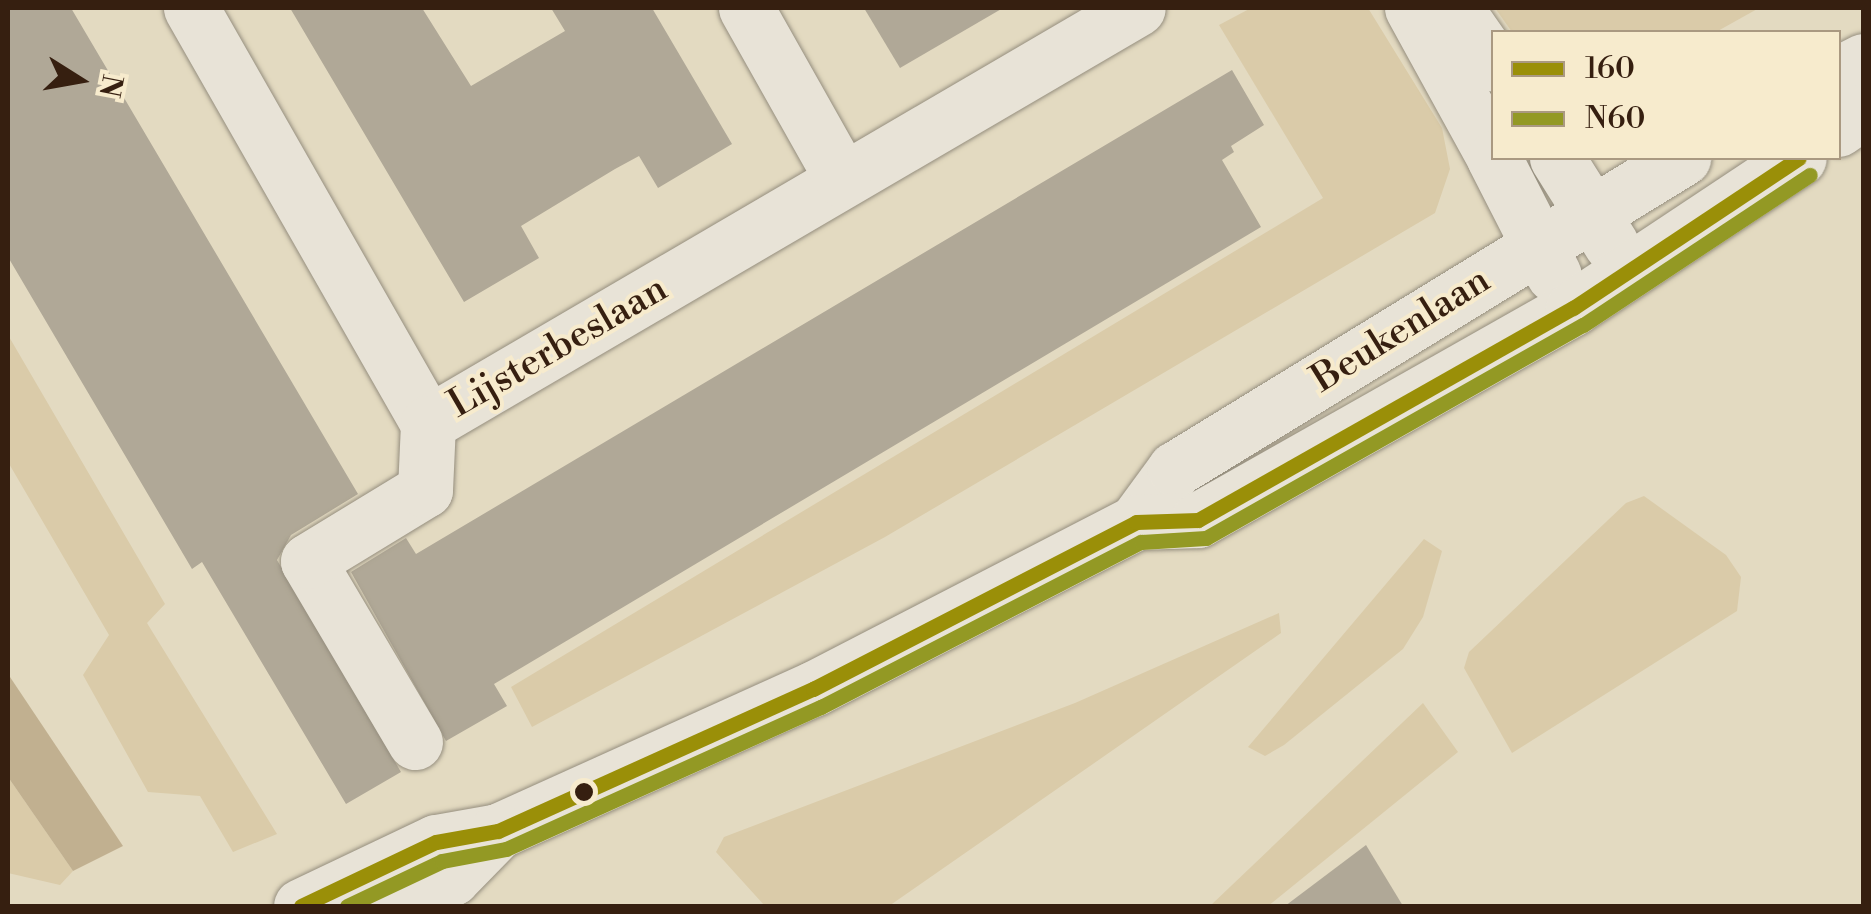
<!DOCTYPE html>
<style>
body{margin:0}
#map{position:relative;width:1871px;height:914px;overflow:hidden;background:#e3dac1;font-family:"Libre Bodoni",serif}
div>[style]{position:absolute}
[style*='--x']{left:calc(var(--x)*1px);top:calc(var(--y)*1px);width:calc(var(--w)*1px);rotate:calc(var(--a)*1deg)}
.green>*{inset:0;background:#dacba9}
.water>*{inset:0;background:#c1b090}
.building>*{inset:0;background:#b0a897}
.roads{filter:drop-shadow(0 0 2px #958e7e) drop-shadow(0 0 2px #958e7e)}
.minor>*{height:55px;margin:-27.5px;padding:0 27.5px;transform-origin:27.5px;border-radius:27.5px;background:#e8e3d7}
.bus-1>*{height:15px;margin:-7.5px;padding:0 7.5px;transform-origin:7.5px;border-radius:7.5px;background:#9a8f08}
.bus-2>*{height:15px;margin:-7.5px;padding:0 7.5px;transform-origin:7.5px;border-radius:7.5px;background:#939924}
.dots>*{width:28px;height:28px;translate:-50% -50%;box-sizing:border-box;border:5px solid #f7ebcd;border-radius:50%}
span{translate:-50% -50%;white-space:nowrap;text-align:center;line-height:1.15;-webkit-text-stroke:8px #f7ebcd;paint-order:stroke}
.street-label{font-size:38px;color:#361f10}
.frame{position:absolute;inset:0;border:10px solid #361f10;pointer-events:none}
.legend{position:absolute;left:1491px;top:30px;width:350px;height:130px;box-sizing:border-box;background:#f7ebcd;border:2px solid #aa9981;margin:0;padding:12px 18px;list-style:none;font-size:30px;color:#361f10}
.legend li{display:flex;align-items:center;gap:20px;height:50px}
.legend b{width:50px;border:2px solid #aa9981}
.north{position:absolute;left:30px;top:30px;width:100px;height:100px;-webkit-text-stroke:8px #f7ebcd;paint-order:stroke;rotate:101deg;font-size:28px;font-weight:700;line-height:40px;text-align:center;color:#361f10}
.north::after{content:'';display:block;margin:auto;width:35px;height:45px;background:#361f10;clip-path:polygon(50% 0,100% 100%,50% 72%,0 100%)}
</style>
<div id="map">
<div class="green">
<i style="clip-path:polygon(1251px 8px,1368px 8px,1442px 128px,1450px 169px,1435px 213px,885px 537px,532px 727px,511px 687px,1323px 198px,1219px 25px)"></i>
<i style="clip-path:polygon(1495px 8px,1759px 8px,1716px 32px,1512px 32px)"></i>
<i style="clip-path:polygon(8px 335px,165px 604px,147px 623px,277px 834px,233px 852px,200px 796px,148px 792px,83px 675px,109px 635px,8px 462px)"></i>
<i style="clip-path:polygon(1644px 496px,1726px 555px,1741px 577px,1737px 611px,1512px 753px,1464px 668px,1469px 652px,1626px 503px)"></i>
<i style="clip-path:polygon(1424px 539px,1442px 551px,1423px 617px,1403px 649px,1284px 745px,1265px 756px,1248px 747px)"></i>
<i style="clip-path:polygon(1279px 613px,1281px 633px,889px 906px,765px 906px,716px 852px,724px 837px,1075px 703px)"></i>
<i style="clip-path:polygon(1423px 703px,1458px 752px,1268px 906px,1210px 906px)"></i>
<i style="clip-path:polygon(8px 777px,73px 871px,60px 885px,8px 873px)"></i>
</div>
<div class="water">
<i style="clip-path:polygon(8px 674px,123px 846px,73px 871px,8px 777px)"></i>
</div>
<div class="building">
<i style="clip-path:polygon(8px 8px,71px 8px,358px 494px,291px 535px,277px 560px,401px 772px,346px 804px,202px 562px,192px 569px,8px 257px)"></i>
<i style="clip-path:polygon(290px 8px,422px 8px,471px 86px,565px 31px,551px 8px,652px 8px,732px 144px,658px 188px,639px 156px,615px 169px,521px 226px,539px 258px,464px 302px)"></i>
<i style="clip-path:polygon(864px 8px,1003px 8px,900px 68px)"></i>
<i style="clip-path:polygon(1232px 70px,1264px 125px,1231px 146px,1234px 152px,1222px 160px,1261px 227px,494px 684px,507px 706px,446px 741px,351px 572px,406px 538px,416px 554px)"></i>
<i style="clip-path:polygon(1366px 845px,1403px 906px,1285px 906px)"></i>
</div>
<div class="roads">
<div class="minor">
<i style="--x:191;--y:8;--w:478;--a:60.3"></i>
<i style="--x:428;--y:423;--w:822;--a:-30.31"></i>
<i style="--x:746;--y:8;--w:197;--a:60.6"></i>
<i style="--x:1412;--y:8;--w:170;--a:61.2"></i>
<i style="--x:1455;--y:8;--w:68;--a:55.1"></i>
<i style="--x:1838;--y:74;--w:29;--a:-27"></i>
<i style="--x:1838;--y:129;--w:32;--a:-35"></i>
<i style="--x:1494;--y:158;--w:131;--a:62.9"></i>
<i style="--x:1557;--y:158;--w:102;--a:57.9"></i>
<i style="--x:1136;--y:522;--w:66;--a:-53.7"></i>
<i style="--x:1175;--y:469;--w:596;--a:-31.48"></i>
<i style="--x:415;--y:742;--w:210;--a:-120.6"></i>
<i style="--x:308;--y:561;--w:137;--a:-31.3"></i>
<i style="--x:425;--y:490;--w:67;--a:-87.4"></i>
<i style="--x:301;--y:906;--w:149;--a:-25.4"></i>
<i style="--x:436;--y:842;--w:63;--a:-10.1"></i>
<i style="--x:498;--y:831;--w:346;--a:-24.3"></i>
<i style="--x:813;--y:689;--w:364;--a:-27.3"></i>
<i style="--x:1136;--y:522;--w:62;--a:-1.8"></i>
<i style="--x:1198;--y:520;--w:431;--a:-29.5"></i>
<i style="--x:1573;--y:308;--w:271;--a:-33.6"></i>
<i style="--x:398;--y:906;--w:61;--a:-27.4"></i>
<i style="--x:452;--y:878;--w:66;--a:-45.6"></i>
</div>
</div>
<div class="bus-1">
<i style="--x:301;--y:906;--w:149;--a:-25.4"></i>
<i style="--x:436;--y:842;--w:63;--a:-10.1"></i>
<i style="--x:498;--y:831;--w:346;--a:-24.3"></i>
<i style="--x:813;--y:689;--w:364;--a:-27.3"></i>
<i style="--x:1136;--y:522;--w:62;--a:-1.8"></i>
<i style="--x:1198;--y:520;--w:431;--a:-29.5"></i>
<i style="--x:1573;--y:308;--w:271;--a:-33.6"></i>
</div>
<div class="bus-2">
<i style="--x:347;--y:906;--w:105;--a:-25.3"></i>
<i style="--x:442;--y:861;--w:65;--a:-10.6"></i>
<i style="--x:506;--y:849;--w:346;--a:-24.3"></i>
<i style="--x:821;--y:707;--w:360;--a:-27.3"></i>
<i style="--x:1141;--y:542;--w:65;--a:-3.5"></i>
<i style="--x:1206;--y:538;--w:433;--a:-29.5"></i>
<i style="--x:1583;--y:325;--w:272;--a:-33.5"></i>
</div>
<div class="dots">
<i style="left:584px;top:792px;background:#361f10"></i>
</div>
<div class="street-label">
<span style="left:1401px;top:330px;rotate:-32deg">Beukenlaan</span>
<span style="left:558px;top:347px;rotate:-30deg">Lijsterbeslaan</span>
</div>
<div class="frame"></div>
<ul class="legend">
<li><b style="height:12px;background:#9a8f08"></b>160</li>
<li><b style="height:12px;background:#939924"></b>N60</li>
</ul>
<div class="north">N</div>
</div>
